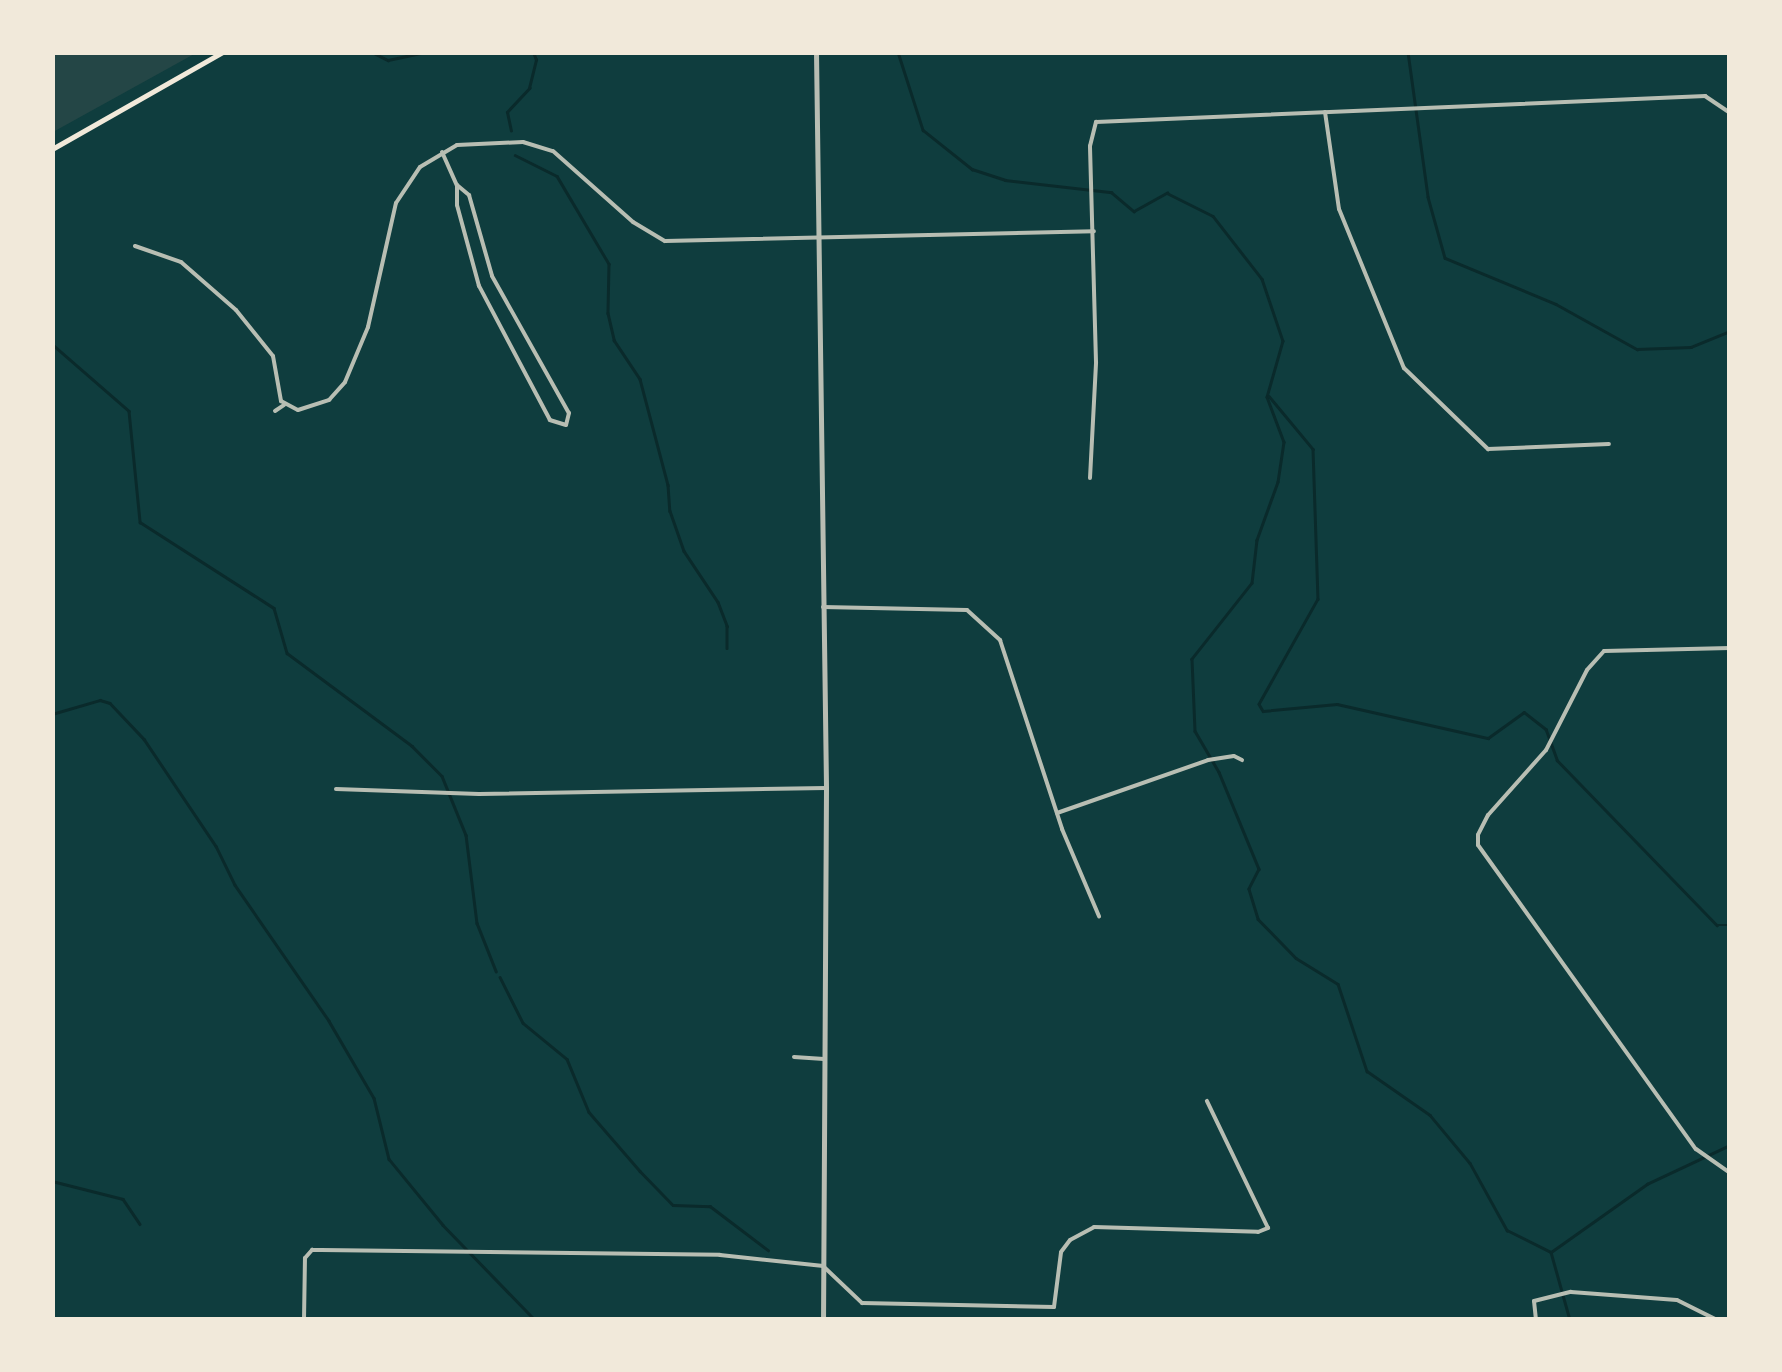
<!DOCTYPE html>
<style>
body{margin:0}
#map{position:relative;width:1782px;height:1372px;overflow:hidden;background:#0f3d3e;font-family:Poppins,sans-serif}
div>[style]{position:absolute}
[style*='--x']{left:calc(var(--x)*1px);top:calc(var(--y)*1px);width:calc(var(--w)*1px);rotate:calc(var(--a)*1deg)}
.green>*{inset:0;background:#244646}
.stream>*{height:2.5px;margin:-1.25px;padding:0 1.25px;transform-origin:1.25px;border-radius:1.25px;background:#0a2a2b}
.minor>*{height:4px;margin:-2px;padding:0 2px;transform-origin:2px;border-radius:2px;background:#b8beb3}
.tertiary>*{height:5px;margin:-2.5px;padding:0 2.5px;transform-origin:2.5px;border-radius:2.5px;background:#b8beb3}
.secondary>*{height:5px;margin:-2.5px;padding:0 2.5px;transform-origin:2.5px;border-radius:2.5px;background:#f1e9da}
span{translate:-50% -50%;white-space:nowrap;text-align:center;line-height:1.15;-webkit-text-stroke:8px #f1e9da;paint-order:stroke}
.frame{position:absolute;inset:0;border:55px solid #f1e9da;pointer-events:none}
</style>
<div id="map">
<div class="green">
<i style="clip-path:polygon(53px 52px,196px 52px,196px 53px,53px 132px)"></i>
</div>
<div class="stream">
<i style="--x:372;--y:52;--w:18;--a:27"></i>
<i style="--x:388;--y:60;--w:39;--a:-12"></i>
<i style="--x:898;--y:52;--w:82;--a:72.2"></i>
<i style="--x:923;--y:130;--w:63;--a:38.5"></i>
<i style="--x:972;--y:169;--w:35;--a:18"></i>
<i style="--x:1005;--y:180;--w:107;--a:6.5"></i>
<i style="--x:1111;--y:192;--w:30;--a:40"></i>
<i style="--x:1134;--y:211;--w:38;--a:-29"></i>
<i style="--x:1167;--y:193;--w:51;--a:26.6"></i>
<i style="--x:1213;--y:216;--w:80;--a:52.1"></i>
<i style="--x:1262;--y:279;--w:65;--a:71.3"></i>
<i style="--x:1283;--y:341;--w:58;--a:105.9"></i>
<i style="--x:1267;--y:397;--w:48;--a:69.3"></i>
<i style="--x:1284;--y:442;--w:40;--a:98.5"></i>
<i style="--x:1278;--y:482;--w:62;--a:109.9"></i>
<i style="--x:1257;--y:540;--w:43;--a:96.6"></i>
<i style="--x:1252;--y:583;--w:97;--a:128.3"></i>
<i style="--x:1192;--y:659;--w:72;--a:87.6"></i>
<i style="--x:1195;--y:731;--w:48;--a:59.7"></i>
<i style="--x:1219;--y:772;--w:105;--a:67.6"></i>
<i style="--x:1259;--y:869;--w:22;--a:117"></i>
<i style="--x:1249;--y:889;--w:31;--a:73"></i>
<i style="--x:1258;--y:919;--w:54;--a:45.7"></i>
<i style="--x:1296;--y:958;--w:49;--a:31.8"></i>
<i style="--x:1338;--y:984;--w:92;--a:71.6"></i>
<i style="--x:1367;--y:1071;--w:77;--a:34.9"></i>
<i style="--x:1430;--y:1115;--w:62;--a:50.2"></i>
<i style="--x:1470;--y:1163;--w:77;--a:61.1"></i>
<i style="--x:1507;--y:1230;--w:49;--a:26.6"></i>
<i style="--x:1551;--y:1252;--w:71;--a:74.4"></i>
<i style="--x:1408;--y:52;--w:146;--a:82.1"></i>
<i style="--x:1428;--y:197;--w:63;--a:74.4"></i>
<i style="--x:1445;--y:258;--w:120;--a:22.5"></i>
<i style="--x:1556;--y:304;--w:93;--a:29.1"></i>
<i style="--x:1637;--y:349;--w:54;--a:-2.1"></i>
<i style="--x:1691;--y:347;--w:42;--a:-22.3"></i>
<i style="--x:511;--y:131;--w:19;--a:-102"></i>
<i style="--x:507;--y:112;--w:33;--a:-47"></i>
<i style="--x:529;--y:88;--w:29;--a:-76"></i>
<i style="--x:536;--y:60;--w:9;--a:-111"></i>
<i style="--x:515;--y:155;--w:47;--a:26.6"></i>
<i style="--x:557;--y:176;--w:102;--a:59.4"></i>
<i style="--x:609;--y:264;--w:49;--a:91.2"></i>
<i style="--x:608;--y:313;--w:28;--a:77"></i>
<i style="--x:614;--y:340;--w:47;--a:56.3"></i>
<i style="--x:640;--y:379;--w:110;--a:75.2"></i>
<i style="--x:668;--y:485;--w:26;--a:86"></i>
<i style="--x:670;--y:511;--w:42;--a:70.7"></i>
<i style="--x:684;--y:551;--w:61;--a:56.3"></i>
<i style="--x:718;--y:602;--w:26;--a:69"></i>
<i style="--x:727;--y:626;--w:22;--a:90"></i>
<i style="--x:52;--y:344;--w:102;--a:41"></i>
<i style="--x:129;--y:411;--w:112;--a:84.3"></i>
<i style="--x:140;--y:522;--w:159;--a:32.7"></i>
<i style="--x:274;--y:608;--w:47;--a:73.9"></i>
<i style="--x:287;--y:653;--w:156;--a:36.6"></i>
<i style="--x:412;--y:746;--w:42;--a:45"></i>
<i style="--x:442;--y:776;--w:64;--a:67.9"></i>
<i style="--x:466;--y:835;--w:89;--a:82.9"></i>
<i style="--x:477;--y:923;--w:52;--a:68.4"></i>
<i style="--x:1269;--y:396;--w:69;--a:50.3"></i>
<i style="--x:1313;--y:449;--w:150;--a:88.1"></i>
<i style="--x:1318;--y:599;--w:120;--a:119.3"></i>
<i style="--x:1259;--y:704;--w:8;--a:60"></i>
<i style="--x:1263;--y:711;--w:74;--a:-5.4"></i>
<i style="--x:1337;--y:704;--w:155;--a:12.7"></i>
<i style="--x:1488;--y:738;--w:44;--a:-35.8"></i>
<i style="--x:1524;--y:712;--w:28;--a:38"></i>
<i style="--x:1546;--y:729;--w:33;--a:70"></i>
<i style="--x:1557;--y:760;--w:230;--a:45.9"></i>
<i style="--x:1717;--y:925;--w:13;--a:0"></i>
<i style="--x:52;--y:714;--w:50;--a:-16.3"></i>
<i style="--x:100;--y:700;--w:10;--a:17"></i>
<i style="--x:110;--y:703;--w:50;--a:46.6"></i>
<i style="--x:144;--y:739;--w:129;--a:56.1"></i>
<i style="--x:216;--y:846;--w:43;--a:64"></i>
<i style="--x:235;--y:885;--w:165;--a:55.3"></i>
<i style="--x:329;--y:1021;--w:89;--a:59.7"></i>
<i style="--x:374;--y:1098;--w:63;--a:76.2"></i>
<i style="--x:389;--y:1159;--w:85;--a:50.7"></i>
<i style="--x:443;--y:1225;--w:132;--a:45.9"></i>
<i style="--x:500;--y:977;--w:51;--a:63.4"></i>
<i style="--x:523;--y:1023;--w:57;--a:39.3"></i>
<i style="--x:567;--y:1059;--w:57;--a:67.5"></i>
<i style="--x:589;--y:1112;--w:78;--a:49.2"></i>
<i style="--x:640;--y:1171;--w:47;--a:45.9"></i>
<i style="--x:673;--y:1205;--w:37;--a:2"></i>
<i style="--x:710;--y:1206;--w:73;--a:37.2"></i>
<i style="--x:52;--y:1181;--w:73;--a:14.2"></i>
<i style="--x:123;--y:1199;--w:30;--a:56"></i>
<i style="--x:1551;--y:1252;--w:118;--a:-35.3"></i>
<i style="--x:1647;--y:1184;--w:92;--a:-25.2"></i>
</div>
<div class="minor">
<i style="--x:1325;--y:112;--w:98;--a:81.8"></i>
<i style="--x:1339;--y:209;--w:172;--a:67.8"></i>
<i style="--x:1404;--y:368;--w:117;--a:44"></i>
<i style="--x:1488;--y:449;--w:121;--a:-2.4"></i>
<i style="--x:442;--y:152;--w:36;--a:66"></i>
<i style="--x:457;--y:185;--w:16;--a:40"></i>
<i style="--x:469;--y:195;--w:84;--a:74.1"></i>
<i style="--x:492;--y:276;--w:157;--a:60.7"></i>
<i style="--x:569;--y:413;--w:12;--a:104"></i>
<i style="--x:566;--y:425;--w:17;--a:-163"></i>
<i style="--x:550;--y:420;--w:152;--a:-117.9"></i>
<i style="--x:479;--y:286;--w:84;--a:-105.2"></i>
<i style="--x:457;--y:205;--w:20;--a:-90"></i>
<i style="--x:135;--y:246;--w:49;--a:19.2"></i>
<i style="--x:181;--y:262;--w:73;--a:41.1"></i>
<i style="--x:236;--y:310;--w:59;--a:51.2"></i>
<i style="--x:273;--y:356;--w:46;--a:79.9"></i>
<i style="--x:281;--y:401;--w:19;--a:28"></i>
<i style="--x:298;--y:410;--w:33;--a:-18"></i>
<i style="--x:329;--y:400;--w:24;--a:-48"></i>
<i style="--x:345;--y:382;--w:60;--a:-67.3"></i>
<i style="--x:368;--y:327;--w:127;--a:-77.3"></i>
<i style="--x:396;--y:203;--w:43;--a:-56.3"></i>
<i style="--x:420;--y:167;--w:43;--a:-30.7"></i>
<i style="--x:457;--y:145;--w:66;--a:-2.6"></i>
<i style="--x:523;--y:142;--w:31;--a:17"></i>
<i style="--x:553;--y:151;--w:107;--a:41.6"></i>
<i style="--x:633;--y:222;--w:37;--a:31"></i>
<i style="--x:665;--y:241;--w:429;--a:-1.3"></i>
<i style="--x:275;--y:411;--w:11;--a:-34"></i>
<i style="--x:1090;--y:478;--w:116;--a:-87"></i>
<i style="--x:1096;--y:362;--w:216;--a:-91.6"></i>
<i style="--x:1090;--y:146;--w:25;--a:-76"></i>
<i style="--x:1096;--y:122;--w:610;--a:-2.44"></i>
<i style="--x:1705;--y:96;--w:30;--a:34"></i>
<i style="--x:823;--y:607;--w:144;--a:1.2"></i>
<i style="--x:967;--y:610;--w:45;--a:42.3"></i>
<i style="--x:1000;--y:640;--w:199;--a:71.8"></i>
<i style="--x:1062;--y:829;--w:95;--a:67"></i>
<i style="--x:1730;--y:648;--w:126;--a:178.6"></i>
<i style="--x:1604;--y:651;--w:25;--a:132"></i>
<i style="--x:1587;--y:670;--w:90;--a:117.1"></i>
<i style="--x:1546;--y:750;--w:87;--a:131.7"></i>
<i style="--x:1488;--y:815;--w:22;--a:117"></i>
<i style="--x:1478;--y:835;--w:10;--a:90"></i>
<i style="--x:1478;--y:845;--w:374;--a:54.4"></i>
<i style="--x:1696;--y:1149;--w:42;--a:35.2"></i>
<i style="--x:336;--y:789;--w:143;--a:2"></i>
<i style="--x:479;--y:794;--w:347;--a:-1"></i>
<i style="--x:1057;--y:813;--w:160;--a:-19.3"></i>
<i style="--x:1208;--y:760;--w:26;--a:-9"></i>
<i style="--x:1234;--y:756;--w:9;--a:27"></i>
<i style="--x:794;--y:1057;--w:30;--a:4"></i>
<i style="--x:304;--y:1320;--w:62;--a:-89.1"></i>
<i style="--x:305;--y:1258;--w:11;--a:-49"></i>
<i style="--x:312;--y:1250;--w:9;--a:0"></i>
<i style="--x:321;--y:1250;--w:399;--a:0.7"></i>
<i style="--x:720;--y:1255;--w:104;--a:6.1"></i>
<i style="--x:823;--y:1266;--w:54;--a:43.5"></i>
<i style="--x:862;--y:1303;--w:192;--a:1.2"></i>
<i style="--x:1054;--y:1307;--w:55;--a:-82.7"></i>
<i style="--x:1061;--y:1252;--w:15;--a:-53"></i>
<i style="--x:1070;--y:1240;--w:27;--a:-28"></i>
<i style="--x:1094;--y:1227;--w:164;--a:1.7"></i>
<i style="--x:1258;--y:1232;--w:11;--a:-22"></i>
<i style="--x:1268;--y:1228;--w:141;--a:-115.7"></i>
<i style="--x:1536;--y:1320;--w:19;--a:-96"></i>
<i style="--x:1534;--y:1301;--w:38;--a:-14"></i>
<i style="--x:1571;--y:1292;--w:106;--a:4.3"></i>
<i style="--x:1677;--y:1300;--w:45;--a:26.6"></i>
</div>
<div class="tertiary">
<i style="--x:816;--y:52;--w:736;--a:89.22"></i>
<i style="--x:826;--y:788;--w:532;--a:90.32"></i>
</div>
<div class="secondary">
<i style="--x:52;--y:149;--w:197;--a:-29.6"></i>
</div>
<div class="frame"></div>
</div>
